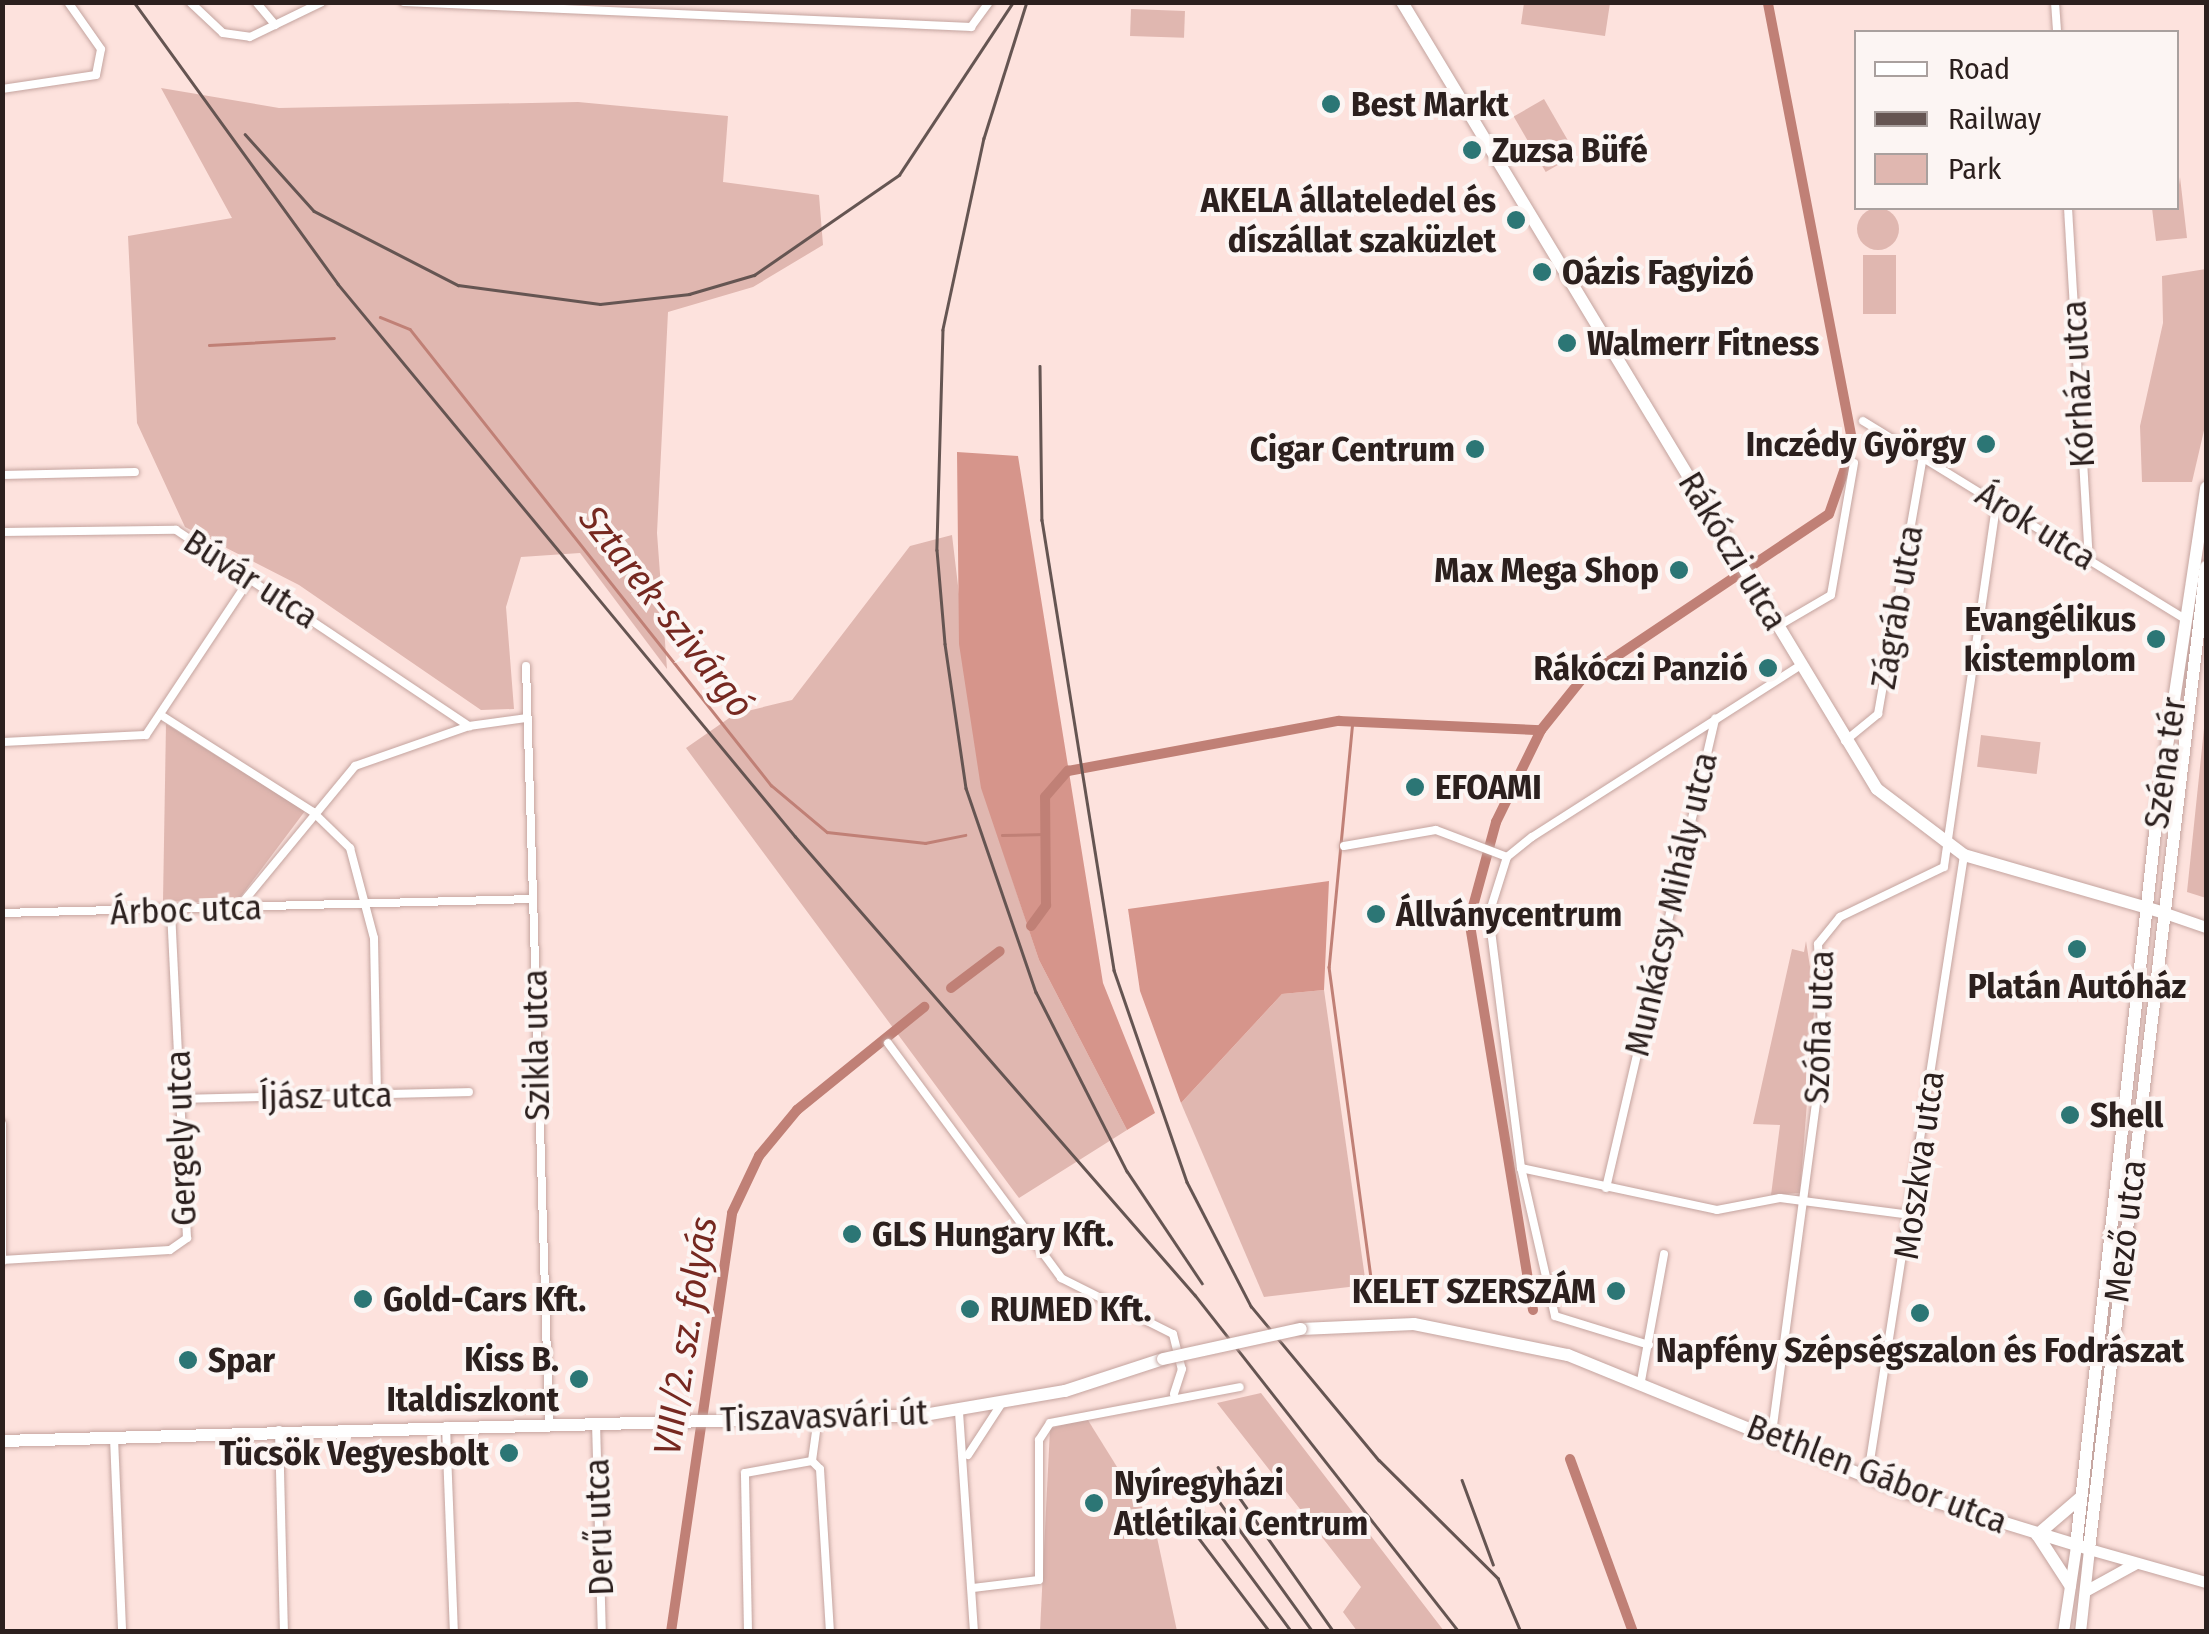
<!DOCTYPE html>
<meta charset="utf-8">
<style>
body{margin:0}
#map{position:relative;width:2209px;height:1634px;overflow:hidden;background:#fde2dd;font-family:"Fira Sans Condensed",sans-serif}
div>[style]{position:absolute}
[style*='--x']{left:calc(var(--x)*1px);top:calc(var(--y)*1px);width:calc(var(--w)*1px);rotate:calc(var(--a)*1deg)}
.green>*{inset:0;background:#e0b7b0;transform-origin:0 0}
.round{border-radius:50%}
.forest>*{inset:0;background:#d6958b}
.stream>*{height:2.5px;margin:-1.25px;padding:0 1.25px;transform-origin:1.25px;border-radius:1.25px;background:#c08076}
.canal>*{height:10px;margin:-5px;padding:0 5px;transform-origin:5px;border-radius:5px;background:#c08076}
.roads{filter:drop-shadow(0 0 2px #c4a49f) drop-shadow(0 0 2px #c4a49f)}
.street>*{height:8px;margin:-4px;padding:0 4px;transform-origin:4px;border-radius:4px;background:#fff}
.secondary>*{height:11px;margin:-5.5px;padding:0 5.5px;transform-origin:5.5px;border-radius:5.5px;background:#fff}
.primary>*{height:12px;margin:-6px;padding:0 6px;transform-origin:6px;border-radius:6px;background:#fff}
.rail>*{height:2.5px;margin:-1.25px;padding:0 1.25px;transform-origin:1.25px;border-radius:1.25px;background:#655552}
.bridges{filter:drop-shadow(0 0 2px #c4a49f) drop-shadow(0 0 2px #c4a49f)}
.primary-bridge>*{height:12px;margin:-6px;padding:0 6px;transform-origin:6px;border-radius:6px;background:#fff}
.dots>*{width:28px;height:28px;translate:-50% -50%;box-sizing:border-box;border:5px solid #fcf5f3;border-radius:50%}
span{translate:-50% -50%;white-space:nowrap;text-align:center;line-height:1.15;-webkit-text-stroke:8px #fcf5f3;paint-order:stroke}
.poi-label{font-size:35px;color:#2c201e;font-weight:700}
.left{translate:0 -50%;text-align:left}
.right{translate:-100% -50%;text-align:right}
.street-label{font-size:35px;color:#2c201e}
.water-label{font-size:38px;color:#762820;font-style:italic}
.frame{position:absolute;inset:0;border:5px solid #2c201e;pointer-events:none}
.legend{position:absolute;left:1854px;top:30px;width:325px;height:180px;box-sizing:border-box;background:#fcf5f3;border:2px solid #a9a09e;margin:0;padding:12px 18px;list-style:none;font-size:30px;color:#2c201e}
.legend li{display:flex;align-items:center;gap:20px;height:50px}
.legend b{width:50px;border:2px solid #a9a09e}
</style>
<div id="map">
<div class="green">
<i style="clip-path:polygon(1524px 3px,1610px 3px,1605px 36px,1521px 24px)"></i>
<i style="left:1131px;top:9px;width:54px;height:27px;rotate:2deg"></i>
<i style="clip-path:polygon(161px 88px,279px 108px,578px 102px,728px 116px,723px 182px,819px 195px,823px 245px,753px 287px,668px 312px,657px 533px,667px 669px,580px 553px,521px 557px,506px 607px,514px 709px,481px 710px,299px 585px,185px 527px,137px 423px,128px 236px,232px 218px)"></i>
<i style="left:1544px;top:99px;width:64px;height:35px;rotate:60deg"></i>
<i style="clip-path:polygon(2180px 177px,2187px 238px,2156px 241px,2152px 208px,2176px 208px)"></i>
<i class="round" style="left:1857px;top:208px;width:42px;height:42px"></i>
<i style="left:1863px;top:255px;width:33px;height:59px"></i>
<i style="clip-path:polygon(2206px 269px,2206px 422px,2192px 482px,2142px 482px,2140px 426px,2163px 323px,2162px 276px)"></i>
<i style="clip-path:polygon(952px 535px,982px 788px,1039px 960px,1127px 1130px,1019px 1198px,686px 748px,735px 714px,792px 700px,910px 546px)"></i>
<i style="clip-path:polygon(2205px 719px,2206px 719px,2206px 898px,2187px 892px)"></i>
<i style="clip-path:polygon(166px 724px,305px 811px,236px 903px,163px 901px)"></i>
<i style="left:1981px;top:735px;width:60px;height:32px;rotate:7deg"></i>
<i style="clip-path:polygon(1806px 941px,1815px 999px,1800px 1193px,1771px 1195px,1780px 1125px,1753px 1124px,1792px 949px,1804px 952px)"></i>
<i style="clip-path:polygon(1324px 990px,1366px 1285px,1264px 1297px,1181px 1103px,1282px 994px)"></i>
<i style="clip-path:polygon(1261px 1393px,1444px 1631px,1357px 1631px,1343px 1612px,1361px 1587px,1217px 1403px)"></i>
<i style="clip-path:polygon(1086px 1417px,1155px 1528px,1177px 1631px,1040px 1631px,1050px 1429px)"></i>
</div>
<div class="forest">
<i style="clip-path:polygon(957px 452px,1018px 456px,1103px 983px,1155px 1113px,1127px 1130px,1039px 960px,981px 788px,959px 644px)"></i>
<i style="clip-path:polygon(1329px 881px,1324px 990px,1282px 994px,1181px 1103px,1140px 991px,1128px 909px)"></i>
</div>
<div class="stream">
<i style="--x:380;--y:317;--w:32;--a:22"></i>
<i style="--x:410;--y:329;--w:582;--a:51.63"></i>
<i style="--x:771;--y:785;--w:73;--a:40"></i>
<i style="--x:827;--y:832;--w:99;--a:6.4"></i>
<i style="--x:925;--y:843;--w:41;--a:-11.3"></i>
<i style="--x:209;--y:345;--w:125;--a:-3.2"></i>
<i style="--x:1353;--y:720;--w:248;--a:95.5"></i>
<i style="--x:1329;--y:967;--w:320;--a:82.3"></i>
<i style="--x:1002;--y:835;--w:43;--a:-1.3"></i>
</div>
<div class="canal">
<i style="--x:1031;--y:926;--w:26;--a:-54"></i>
<i style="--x:1046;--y:905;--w:108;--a:-90.5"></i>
<i style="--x:1045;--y:797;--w:35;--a:-49"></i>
<i style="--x:1068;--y:771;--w:276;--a:-10.5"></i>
<i style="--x:1339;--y:721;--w:202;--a:2.6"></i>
<i style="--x:951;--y:988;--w:61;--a:-37.1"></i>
<i style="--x:1533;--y:1310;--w:394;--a:-99.3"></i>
<i style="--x:1469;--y:921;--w:103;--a:-74.7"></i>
<i style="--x:1496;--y:822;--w:102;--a:-63.9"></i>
<i style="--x:1541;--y:730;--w:64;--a:-51.3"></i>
<i style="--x:1581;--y:680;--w:298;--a:-33.8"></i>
<i style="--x:1829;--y:514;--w:73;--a:-70.8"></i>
<i style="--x:1853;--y:445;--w:451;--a:-100.9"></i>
<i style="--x:1570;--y:1459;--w:184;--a:70"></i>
<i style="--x:671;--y:1632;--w:423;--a:-81.7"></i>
<i style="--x:732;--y:1213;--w:63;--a:-64.7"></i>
<i style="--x:759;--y:1156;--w:60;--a:-50.4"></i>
<i style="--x:797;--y:1110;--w:164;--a:-39"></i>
</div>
<div class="roads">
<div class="street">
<i style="--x:190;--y:2;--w:45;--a:43.2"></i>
<i style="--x:223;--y:33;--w:27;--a:8"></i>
<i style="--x:250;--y:37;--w:80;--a:-25.9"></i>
<i style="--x:256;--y:2;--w:30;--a:50"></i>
<i style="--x:404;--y:2;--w:568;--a:2.52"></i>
<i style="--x:971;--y:27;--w:31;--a:-54"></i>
<i style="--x:2055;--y:2;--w:30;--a:86"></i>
<i style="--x:2;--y:89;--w:95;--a:-8.5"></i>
<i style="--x:96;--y:75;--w:26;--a:-79"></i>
<i style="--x:101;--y:49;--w:57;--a:-125.1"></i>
<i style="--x:2068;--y:208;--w:353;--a:86.6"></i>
<i style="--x:1863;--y:421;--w:380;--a:31.6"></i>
<i style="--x:2;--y:475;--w:133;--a:-1.3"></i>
<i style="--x:2;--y:532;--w:174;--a:-0.7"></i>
<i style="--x:176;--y:530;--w:353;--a:33.8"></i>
<i style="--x:1778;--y:626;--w:61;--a:-30.3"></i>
<i style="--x:1831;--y:595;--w:134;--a:-80.1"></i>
<i style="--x:526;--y:666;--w:758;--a:88.26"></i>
<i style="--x:164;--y:717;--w:177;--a:32.5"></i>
<i style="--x:313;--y:812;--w:52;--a:44.2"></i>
<i style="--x:350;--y:848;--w:93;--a:75.1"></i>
<i style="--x:374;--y:938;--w:156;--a:88.9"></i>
<i style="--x:1845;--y:741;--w:43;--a:-39.3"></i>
<i style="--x:1878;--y:714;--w:261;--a:-80.1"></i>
<i style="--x:2;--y:742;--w:144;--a:-2.8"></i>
<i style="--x:146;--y:735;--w:190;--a:-56.4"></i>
<i style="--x:1344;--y:846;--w:93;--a:-9.9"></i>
<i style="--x:1436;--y:830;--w:76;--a:20.8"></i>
<i style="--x:238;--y:908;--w:184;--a:-50.5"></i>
<i style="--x:355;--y:766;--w:121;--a:-19.3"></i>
<i style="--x:469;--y:726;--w:59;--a:-7.9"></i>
<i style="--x:2;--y:913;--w:530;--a:-1.51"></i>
<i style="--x:888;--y:1043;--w:292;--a:53.6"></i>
<i style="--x:1061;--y:1278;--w:125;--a:26.6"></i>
<i style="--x:1173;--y:1334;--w:36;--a:76"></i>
<i style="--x:1182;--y:1369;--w:26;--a:108"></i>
<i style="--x:182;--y:1099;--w:287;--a:-1.4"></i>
<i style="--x:2;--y:1124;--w:138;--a:90"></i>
<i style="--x:1521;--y:1168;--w:200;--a:12.1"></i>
<i style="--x:1717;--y:1210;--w:64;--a:-10.8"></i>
<i style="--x:1780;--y:1198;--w:132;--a:7.4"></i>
<i style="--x:1606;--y:1188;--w:482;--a:-76.9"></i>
<i style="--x:2;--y:1260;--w:168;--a:-3.4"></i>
<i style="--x:170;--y:1250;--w:21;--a:-35"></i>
<i style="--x:187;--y:1238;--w:326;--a:-92.8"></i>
<i style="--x:1649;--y:1345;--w:98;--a:-162.9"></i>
<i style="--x:1555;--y:1316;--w:152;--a:-102.9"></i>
<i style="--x:1521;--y:1168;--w:256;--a:-97.2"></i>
<i style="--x:1489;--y:914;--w:60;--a:-72.5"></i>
<i style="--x:1507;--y:857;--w:32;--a:-39"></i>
<i style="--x:1532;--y:837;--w:319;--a:-32.6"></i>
<i style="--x:1641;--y:1381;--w:129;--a:-79.7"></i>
<i style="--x:959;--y:1412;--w:221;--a:86.1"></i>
<i style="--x:818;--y:1417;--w:44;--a:97.8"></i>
<i style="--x:812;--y:1461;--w:11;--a:45"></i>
<i style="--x:820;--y:1469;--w:163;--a:86.5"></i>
<i style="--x:596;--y:1423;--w:209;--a:88.4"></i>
<i style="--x:446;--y:1426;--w:206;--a:87.8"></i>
<i style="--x:279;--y:1430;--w:202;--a:88.6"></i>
<i style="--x:1772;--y:1433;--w:386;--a:-82.4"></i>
<i style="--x:1823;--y:1050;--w:106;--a:-92.7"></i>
<i style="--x:1818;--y:944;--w:35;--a:-51"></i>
<i style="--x:1840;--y:917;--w:115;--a:-25.7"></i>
<i style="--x:1944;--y:867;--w:370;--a:-81.8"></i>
<i style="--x:114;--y:1438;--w:194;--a:87.6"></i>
<i style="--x:968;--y:1455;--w:59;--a:-56.9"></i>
<i style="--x:1868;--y:1474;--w:626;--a:-81.18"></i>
<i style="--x:973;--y:1588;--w:66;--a:-6.9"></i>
<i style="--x:1039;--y:1580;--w:140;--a:-90"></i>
<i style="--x:1039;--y:1440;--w:20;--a:-57"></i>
<i style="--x:1050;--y:1423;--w:193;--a:-10.7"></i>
<i style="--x:748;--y:1632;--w:159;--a:-91.1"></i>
<i style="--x:745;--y:1473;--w:68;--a:-10.2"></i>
</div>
<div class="secondary">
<i style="--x:2165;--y:913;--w:43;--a:18.9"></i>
<i style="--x:2085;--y:1591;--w:58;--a:-28.8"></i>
<i style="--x:2063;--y:1632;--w:87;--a:-81.4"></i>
<i style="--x:2080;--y:1632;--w:83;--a:-83.8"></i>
<i style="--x:2089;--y:1549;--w:122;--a:15.8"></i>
</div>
<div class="primary">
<i style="--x:1402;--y:2;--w:919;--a:58.89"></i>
<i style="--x:1877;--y:789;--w:109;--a:37.2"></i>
<i style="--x:1964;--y:855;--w:209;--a:16.1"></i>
<i style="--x:1301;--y:1329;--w:113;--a:-2.5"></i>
<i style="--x:1414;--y:1324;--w:157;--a:11.4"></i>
<i style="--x:1568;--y:1355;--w:360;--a:22.2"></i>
<i style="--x:1901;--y:1491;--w:197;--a:17.1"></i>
<i style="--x:2089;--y:1549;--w:989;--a:-83.21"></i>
<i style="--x:2;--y:1441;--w:922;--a:-1.62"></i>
<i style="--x:924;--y:1415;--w:143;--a:-9.7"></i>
<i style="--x:1065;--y:1391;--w:103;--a:-18.1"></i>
<i style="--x:2037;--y:1535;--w:57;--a:-40.7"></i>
<i style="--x:2038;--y:1536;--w:59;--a:56.9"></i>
<i style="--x:2076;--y:1546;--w:745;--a:-83.68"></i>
<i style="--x:2158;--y:806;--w:322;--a:-81.4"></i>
</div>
</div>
<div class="rail">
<i style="--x:134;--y:2;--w:348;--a:54.1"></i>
<i style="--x:338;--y:284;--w:717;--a:50.38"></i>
<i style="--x:795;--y:836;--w:609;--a:48.93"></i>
<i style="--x:1195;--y:1295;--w:428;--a:51.9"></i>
<i style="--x:1027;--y:2;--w:143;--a:107.5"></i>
<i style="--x:984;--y:138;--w:196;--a:102.1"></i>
<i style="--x:943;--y:330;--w:220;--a:91.6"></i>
<i style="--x:937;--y:550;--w:94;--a:85.1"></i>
<i style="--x:945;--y:644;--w:146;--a:81.7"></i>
<i style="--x:966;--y:788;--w:216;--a:71.1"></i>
<i style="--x:1036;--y:992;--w:201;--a:63.1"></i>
<i style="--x:1127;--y:1171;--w:135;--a:56.2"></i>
<i style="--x:245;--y:134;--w:103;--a:48.1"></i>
<i style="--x:314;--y:211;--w:162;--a:27.2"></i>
<i style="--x:458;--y:285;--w:143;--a:7.6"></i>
<i style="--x:600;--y:304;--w:90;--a:-6.4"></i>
<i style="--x:689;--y:294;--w:68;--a:-16.3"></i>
<i style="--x:754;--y:275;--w:176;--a:-34.6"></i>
<i style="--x:899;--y:175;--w:207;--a:-56.6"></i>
<i style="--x:1040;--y:366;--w:154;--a:89.3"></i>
<i style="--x:1042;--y:520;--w:456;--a:80.9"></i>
<i style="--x:1114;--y:970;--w:224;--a:71"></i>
<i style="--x:1187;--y:1182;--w:140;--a:62.7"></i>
<i style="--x:1251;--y:1306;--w:200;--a:50.3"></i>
<i style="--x:1379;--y:1460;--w:168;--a:44.8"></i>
<i style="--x:1498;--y:1578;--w:59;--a:66.9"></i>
<i style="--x:1218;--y:1467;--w:202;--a:54.9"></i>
<i style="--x:1462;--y:1480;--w:90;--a:69.7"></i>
<i style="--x:1211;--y:1490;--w:175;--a:54.3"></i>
<i style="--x:1195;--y:1501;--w:163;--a:53.5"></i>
<i style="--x:1179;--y:1512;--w:151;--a:52.8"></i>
</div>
<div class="bridges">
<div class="primary-bridge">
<i style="--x:1163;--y:1359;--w:141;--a:-12.3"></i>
</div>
</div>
<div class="dots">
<i style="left:1331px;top:104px;background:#2c7675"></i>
<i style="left:1472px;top:150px;background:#2c7675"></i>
<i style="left:1516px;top:220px;background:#2c7675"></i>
<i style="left:1542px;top:272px;background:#2c7675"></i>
<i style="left:1567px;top:343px;background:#2c7675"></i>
<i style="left:1986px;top:444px;background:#2c7675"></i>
<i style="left:1475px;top:449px;background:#2c7675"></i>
<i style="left:1679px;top:570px;background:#2c7675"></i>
<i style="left:2156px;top:639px;background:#2c7675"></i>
<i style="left:1768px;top:668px;background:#2c7675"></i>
<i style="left:1415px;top:787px;background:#2c7675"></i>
<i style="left:1376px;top:914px;background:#2c7675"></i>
<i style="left:2077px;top:949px;background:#2c7675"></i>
<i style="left:2070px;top:1115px;background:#2c7675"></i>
<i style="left:852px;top:1234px;background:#2c7675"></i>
<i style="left:1616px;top:1291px;background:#2c7675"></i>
<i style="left:363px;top:1299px;background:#2c7675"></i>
<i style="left:970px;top:1309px;background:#2c7675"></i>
<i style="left:1920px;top:1313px;background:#2c7675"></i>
<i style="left:188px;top:1360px;background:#2c7675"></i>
<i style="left:579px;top:1379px;background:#2c7675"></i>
<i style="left:509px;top:1453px;background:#2c7675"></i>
<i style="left:1094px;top:1503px;background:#2c7675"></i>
</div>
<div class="poi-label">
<span class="left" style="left:1351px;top:104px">Best Markt</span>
<span class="left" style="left:1492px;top:150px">Zuzsa Büfé</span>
<span class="right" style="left:1496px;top:220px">AKELA állateledel és<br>díszállat szaküzlet</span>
<span class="left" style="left:1562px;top:272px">Oázis Fagyizó</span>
<span class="left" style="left:1587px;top:343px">Walmerr Fitness</span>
<span class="right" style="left:1966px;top:444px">Inczédy György</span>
<span class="right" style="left:1455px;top:449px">Cigar Centrum</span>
<span class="right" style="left:1659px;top:570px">Max Mega Shop</span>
<span class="right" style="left:2136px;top:639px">Evangélikus<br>kistemplom</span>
<span class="right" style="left:1748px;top:668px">Rákóczi Panzió</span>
<span class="left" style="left:1435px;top:787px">EFOAMI</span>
<span class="left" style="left:1396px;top:914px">Állványcentrum</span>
<span style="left:2077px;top:986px">Platán Autóház</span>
<span class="left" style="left:2090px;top:1115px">Shell</span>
<span class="left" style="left:872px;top:1234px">GLS Hungary Kft.</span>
<span class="right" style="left:1596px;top:1291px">KELET SZERSZÁM</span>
<span class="left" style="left:383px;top:1299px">Gold-Cars Kft.</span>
<span class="left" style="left:990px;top:1309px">RUMED Kft.</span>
<span style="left:1920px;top:1350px">Napfény Szépségszalon és Fodrászat</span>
<span class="right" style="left:559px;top:1379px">Kiss B.<br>Italdiszkont</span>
<span class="left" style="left:208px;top:1360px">Spar</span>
<span class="right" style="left:489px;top:1453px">Tücsök Vegyesbolt</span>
<span class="left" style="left:1114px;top:1503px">Nyíregyházi<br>Atlétikai Centrum</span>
</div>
<div class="street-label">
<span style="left:2078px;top:384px;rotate:-93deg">Kórház utca</span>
<span style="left:2036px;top:526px;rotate:32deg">Árok utca</span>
<span style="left:1733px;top:551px;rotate:59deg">Rákóczi utca</span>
<span style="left:251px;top:579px;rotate:33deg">Búvár utca</span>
<span style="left:1897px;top:607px;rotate:-80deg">Zágráb utca</span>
<span style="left:2165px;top:763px;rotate:-82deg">Széna tér</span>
<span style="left:1671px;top:904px;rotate:-77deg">Munkácsy Mihály utca</span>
<span style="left:186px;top:910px;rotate:-2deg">Árboc utca</span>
<span style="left:1819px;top:1027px;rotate:-88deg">Szófia utca</span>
<span style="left:536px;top:1045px;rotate:-91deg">Szikla utca</span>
<span style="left:326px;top:1096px;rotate:-1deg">Íjász utca</span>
<span style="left:181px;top:1138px;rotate:-92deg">Gergely utca</span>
<span style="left:1919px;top:1165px;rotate:-82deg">Moszkva utca</span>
<span style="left:2125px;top:1231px;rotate:-83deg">Mező utca</span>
<span style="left:824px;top:1416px;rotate:-2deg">Tiszavasvári út</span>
<span style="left:1877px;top:1474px;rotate:21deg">Bethlen Gábor utca</span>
<span style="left:599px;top:1527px;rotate:-92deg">Derű utca</span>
</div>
<div class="water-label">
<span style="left:666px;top:612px;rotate:52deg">Sztarek-szivárgó</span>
<span style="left:686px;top:1336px;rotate:-81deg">VIII/2. sz. folyás</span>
</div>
<div class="frame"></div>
<ul class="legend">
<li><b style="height:12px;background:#fff"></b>Road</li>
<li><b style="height:12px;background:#655552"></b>Railway</li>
<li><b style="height:28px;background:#e0b7b0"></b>Park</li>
</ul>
</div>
